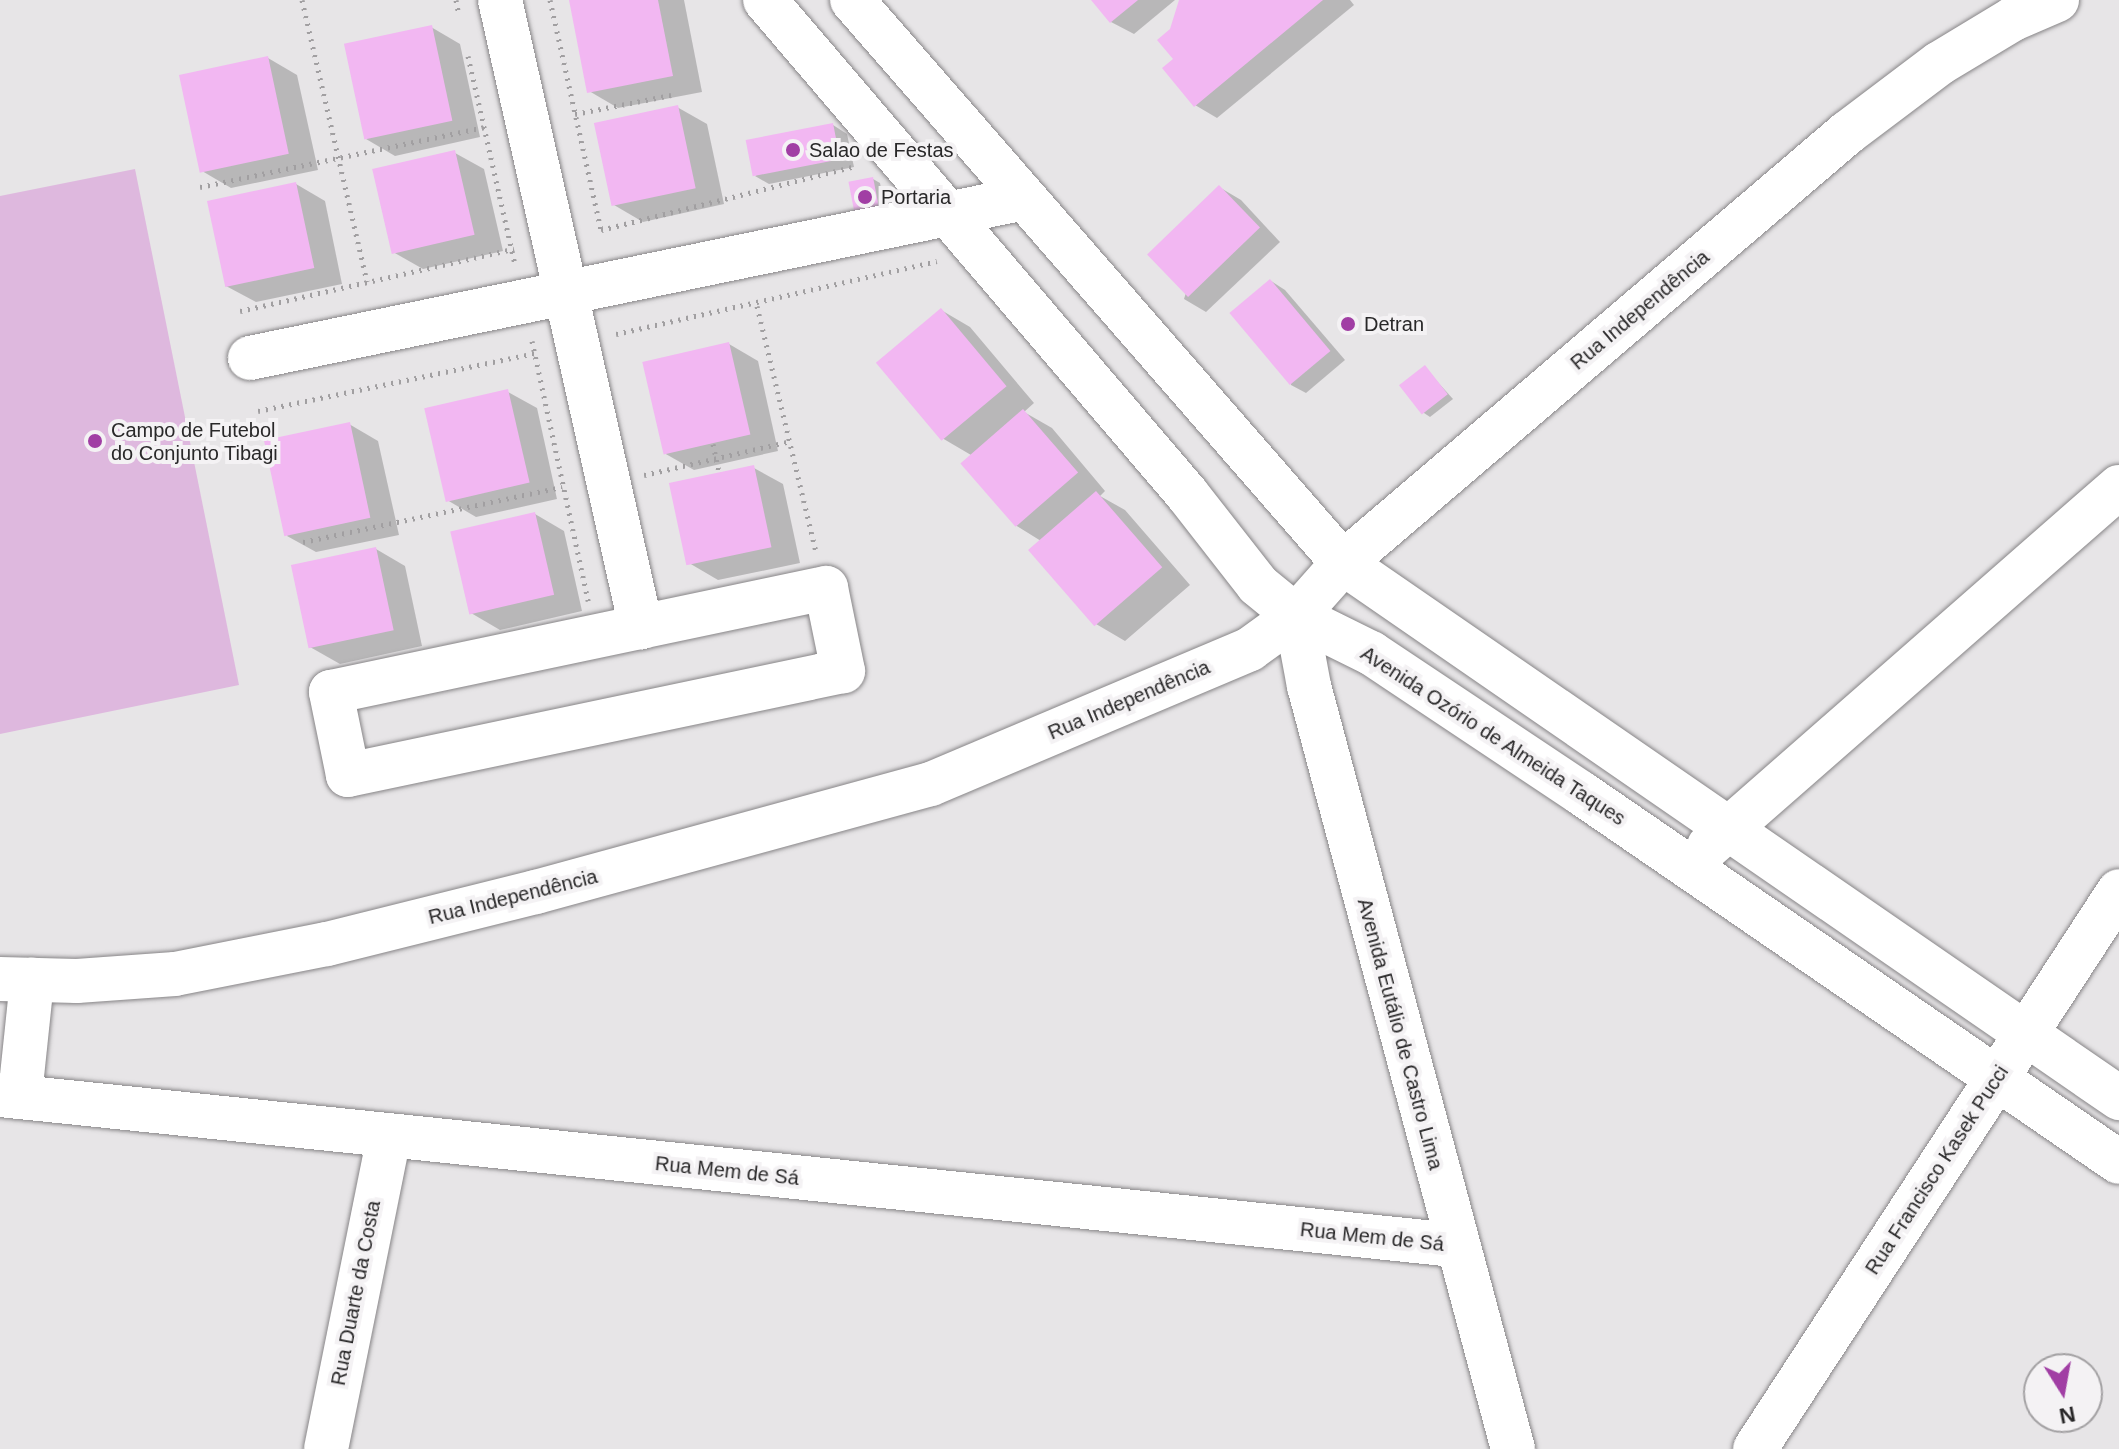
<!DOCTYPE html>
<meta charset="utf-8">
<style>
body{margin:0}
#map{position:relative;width:2119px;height:1449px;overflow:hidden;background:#e7e5e7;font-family:Helvetica,sans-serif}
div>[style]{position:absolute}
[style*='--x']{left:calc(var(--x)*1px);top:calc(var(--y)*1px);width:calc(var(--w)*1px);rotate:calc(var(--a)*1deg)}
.green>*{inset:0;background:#deb8de}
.shadow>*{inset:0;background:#0003}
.building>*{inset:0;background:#f2b7f2;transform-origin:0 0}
.path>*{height:5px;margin-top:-2.5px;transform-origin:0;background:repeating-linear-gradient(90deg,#a19fa1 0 2px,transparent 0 8px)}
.roads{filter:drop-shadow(0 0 2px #878587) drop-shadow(0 0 2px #878587)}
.minor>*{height:44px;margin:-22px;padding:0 22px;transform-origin:22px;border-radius:22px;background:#fff}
.dots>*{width:22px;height:22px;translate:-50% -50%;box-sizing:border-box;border:4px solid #f4f2f4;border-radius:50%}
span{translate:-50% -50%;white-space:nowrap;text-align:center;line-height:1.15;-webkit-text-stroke:8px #f4f2f4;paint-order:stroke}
.poi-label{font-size:20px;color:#292829}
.left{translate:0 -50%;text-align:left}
.street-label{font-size:20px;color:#292829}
.north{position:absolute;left:2023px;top:1353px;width:80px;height:80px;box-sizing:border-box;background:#f4f2f4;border:2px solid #a3a1a3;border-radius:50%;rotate:169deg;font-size:22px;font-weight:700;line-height:32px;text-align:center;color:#292829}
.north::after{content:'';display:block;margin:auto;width:28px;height:36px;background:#a13ea4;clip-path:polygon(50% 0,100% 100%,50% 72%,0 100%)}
</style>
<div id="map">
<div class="green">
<i style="clip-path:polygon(135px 169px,239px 685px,0 734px,0 196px)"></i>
</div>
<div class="shadow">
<i style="clip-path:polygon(571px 0,684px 0,702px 92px,618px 108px,589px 91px)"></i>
<i style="clip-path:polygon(1093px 0,1175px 0,1134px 34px,1111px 22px)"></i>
<i style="clip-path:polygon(1181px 0,1350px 0,1354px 5px,1217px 118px,1195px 105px,1176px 59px,1172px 30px)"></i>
<i style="clip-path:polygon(431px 27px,460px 44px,480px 137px,395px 156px,366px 139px)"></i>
<i style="clip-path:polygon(268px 58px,297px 75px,318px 170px,231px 188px,202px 171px)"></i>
<i style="clip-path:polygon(677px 107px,707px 124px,724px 204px,643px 222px,614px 205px)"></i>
<i style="clip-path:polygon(833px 125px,847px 134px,854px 167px,769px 184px,755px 176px)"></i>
<i style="clip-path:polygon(455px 153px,484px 169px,503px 251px,423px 269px,393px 252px)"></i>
<i style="clip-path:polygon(873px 179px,880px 183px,886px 215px,864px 219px)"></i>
<i style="clip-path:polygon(296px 184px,325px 201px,342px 284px,256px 302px,226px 286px)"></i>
<i style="clip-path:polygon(1219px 187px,1241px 200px,1280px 242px,1206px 312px,1184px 299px)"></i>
<i style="clip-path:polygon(1271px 281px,1285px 290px,1345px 360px,1306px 393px,1291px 385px)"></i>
<i style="clip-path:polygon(941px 310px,970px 327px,1034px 403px,1024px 412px,1052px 428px,1105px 491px,1100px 496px,1125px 510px,1190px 585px,1125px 641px,1096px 624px,1041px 541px,1015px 525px,971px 455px,942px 438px)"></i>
<i style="clip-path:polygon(729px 344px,758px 361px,778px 451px,694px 470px,664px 453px)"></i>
<i style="clip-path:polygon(1425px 368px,1453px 399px,1430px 417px,1424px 413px)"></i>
<i style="clip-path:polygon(508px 392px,537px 408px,557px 499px,476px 517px,447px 500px)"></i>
<i style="clip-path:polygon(349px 424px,378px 441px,399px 535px,316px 552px,287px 536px)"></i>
<i style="clip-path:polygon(754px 468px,783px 484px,800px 563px,718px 580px,689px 563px)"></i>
<i style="clip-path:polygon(535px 514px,564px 531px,582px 611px,500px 630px,471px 613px)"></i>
<i style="clip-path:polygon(376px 549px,405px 566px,422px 646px,340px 664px,310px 647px)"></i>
</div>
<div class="building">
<i style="clip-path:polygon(569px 0,658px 0,673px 76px,587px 93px)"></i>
<i style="clip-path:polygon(1091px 0,1138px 0,1110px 23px)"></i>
<i style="clip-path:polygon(1179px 0,1323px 0,1194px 107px,1162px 68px,1173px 59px,1157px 40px,1170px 29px)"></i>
<i style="left:432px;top:25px;width:98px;height:90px;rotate:78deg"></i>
<i style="left:268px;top:56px;width:100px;height:91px;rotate:78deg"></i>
<i style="left:678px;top:105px;width:85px;height:86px;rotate:78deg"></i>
<i style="left:833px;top:123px;width:37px;height:89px;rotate:79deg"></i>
<i style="left:455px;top:150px;width:87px;height:85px;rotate:77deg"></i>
<i style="left:873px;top:177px;width:36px;height:25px;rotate:79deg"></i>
<i style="left:296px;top:182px;width:88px;height:91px;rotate:78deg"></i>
<i style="left:1219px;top:185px;width:59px;height:100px;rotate:46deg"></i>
<i style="left:1270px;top:279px;width:94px;height:53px;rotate:50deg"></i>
<i style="left:941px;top:308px;width:102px;height:85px;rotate:50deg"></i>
<i style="left:729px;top:342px;width:95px;height:89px;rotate:77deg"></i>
<i style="left:1425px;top:365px;width:37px;height:33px;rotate:52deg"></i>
<i style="left:508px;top:389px;width:96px;height:86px;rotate:77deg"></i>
<i style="left:1023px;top:409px;width:84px;height:83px;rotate:49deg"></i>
<i style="left:350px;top:422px;width:98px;height:88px;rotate:78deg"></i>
<i style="left:754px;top:465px;width:84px;height:87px;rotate:78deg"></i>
<i style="left:1096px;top:491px;width:101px;height:90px;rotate:49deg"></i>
<i style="left:535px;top:512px;width:85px;height:87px;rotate:77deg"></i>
<i style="left:376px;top:547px;width:85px;height:87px;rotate:78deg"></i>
</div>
<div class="path">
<i style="--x:302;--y:0;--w:289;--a:77"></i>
<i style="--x:456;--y:0;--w:15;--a:79"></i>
<i style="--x:550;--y:0;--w:236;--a:77.5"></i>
<i style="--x:601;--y:230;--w:262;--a:-14.1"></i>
<i style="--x:468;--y:56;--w:213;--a:77.3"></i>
<i style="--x:575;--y:114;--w:98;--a:-11.2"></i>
<i style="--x:200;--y:187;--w:290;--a:-11.9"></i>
<i style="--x:757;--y:306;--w:253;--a:76.5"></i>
<i style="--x:240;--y:311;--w:281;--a:-12.8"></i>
<i style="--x:616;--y:334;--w:329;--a:-12.8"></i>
<i style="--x:532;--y:341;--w:266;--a:77.8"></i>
<i style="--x:258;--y:411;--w:283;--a:-11.8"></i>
<i style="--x:713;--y:444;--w:30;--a:78"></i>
<i style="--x:644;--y:475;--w:147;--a:-13"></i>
<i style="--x:303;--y:542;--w:265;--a:-12"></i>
</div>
<div class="roads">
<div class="minor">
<i style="--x:500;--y:0;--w:643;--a:77.33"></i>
<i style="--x:765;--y:0;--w:650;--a:49.49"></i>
<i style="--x:1187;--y:494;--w:115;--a:52"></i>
<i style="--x:1258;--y:585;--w:49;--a:39.2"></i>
<i style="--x:1296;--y:616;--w:84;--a:26.3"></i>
<i style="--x:1371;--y:653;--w:252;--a:33.7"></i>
<i style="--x:1581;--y:793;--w:652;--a:34.45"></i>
<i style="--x:852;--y:0;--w:747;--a:48.91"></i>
<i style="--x:1343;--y:563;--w:943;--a:34.58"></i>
<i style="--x:250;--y:358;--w:786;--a:-11.67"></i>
<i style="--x:826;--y:588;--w:85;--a:78.4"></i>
<i style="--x:843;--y:671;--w:506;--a:168.13"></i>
<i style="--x:348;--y:775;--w:85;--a:-101.6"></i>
<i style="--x:331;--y:692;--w:506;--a:-11.87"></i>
<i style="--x:1296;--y:616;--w:71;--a:79.5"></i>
<i style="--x:1309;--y:686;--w:790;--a:75.03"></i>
<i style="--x:1709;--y:846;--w:545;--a:-41.21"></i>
<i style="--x:0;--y:979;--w:77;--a:1.5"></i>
<i style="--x:77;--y:981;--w:98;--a:-4.1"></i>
<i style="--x:175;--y:974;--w:155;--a:-11.2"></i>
<i style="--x:327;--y:944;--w:215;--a:-14"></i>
<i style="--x:536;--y:892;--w:409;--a:-15.3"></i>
<i style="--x:931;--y:784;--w:346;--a:-22.9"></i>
<i style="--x:1250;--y:649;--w:57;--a:-35.7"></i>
<i style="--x:1296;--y:616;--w:71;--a:-48.4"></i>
<i style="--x:1343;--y:563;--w:663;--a:-40.47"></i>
<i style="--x:1847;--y:133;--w:116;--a:-37"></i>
<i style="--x:1940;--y:63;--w:85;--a:-31.1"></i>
<i style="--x:2013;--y:19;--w:48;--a:-23.4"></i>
<i style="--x:0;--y:1095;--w:1463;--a:5.89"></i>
<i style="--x:20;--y:1095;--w:116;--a:-84"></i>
<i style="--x:326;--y:1449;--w:318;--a:-78.6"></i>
<i style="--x:1755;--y:1449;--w:666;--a:-56.88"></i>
</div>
</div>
<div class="dots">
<i style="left:793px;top:150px;background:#a13ea4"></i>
<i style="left:865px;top:197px;background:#a13ea4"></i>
<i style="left:1348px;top:324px;background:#a13ea4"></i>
<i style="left:95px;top:441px;background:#a13ea4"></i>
</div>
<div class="poi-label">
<span class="left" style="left:809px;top:150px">Salao de Festas</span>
<span class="left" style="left:881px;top:197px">Portaria</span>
<span class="left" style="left:1364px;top:324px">Detran</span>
<span class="left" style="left:111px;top:442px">Campo de Futebol<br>do Conjunto Tibagi</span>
</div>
<div class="street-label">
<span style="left:1640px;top:310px;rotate:-40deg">Rua Independência</span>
<span style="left:1129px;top:700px;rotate:-23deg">Rua Independência</span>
<span style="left:1493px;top:736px;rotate:33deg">Avenida Ozório de Almeida Taques</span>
<span style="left:513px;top:897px;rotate:-14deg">Rua Independência</span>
<span style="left:1400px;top:1034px;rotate:75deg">Avenida Eutálio de Castro Lima</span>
<span style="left:1937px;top:1170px;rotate:-57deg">Rua Francisco Kasek Pucci</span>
<span style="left:727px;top:1171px;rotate:6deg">Rua Mem de Sá</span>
<span style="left:1372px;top:1237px;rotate:6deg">Rua Mem de Sá</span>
<span style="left:356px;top:1293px;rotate:-79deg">Rua Duarte da Costa</span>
</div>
<div class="north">N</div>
</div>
